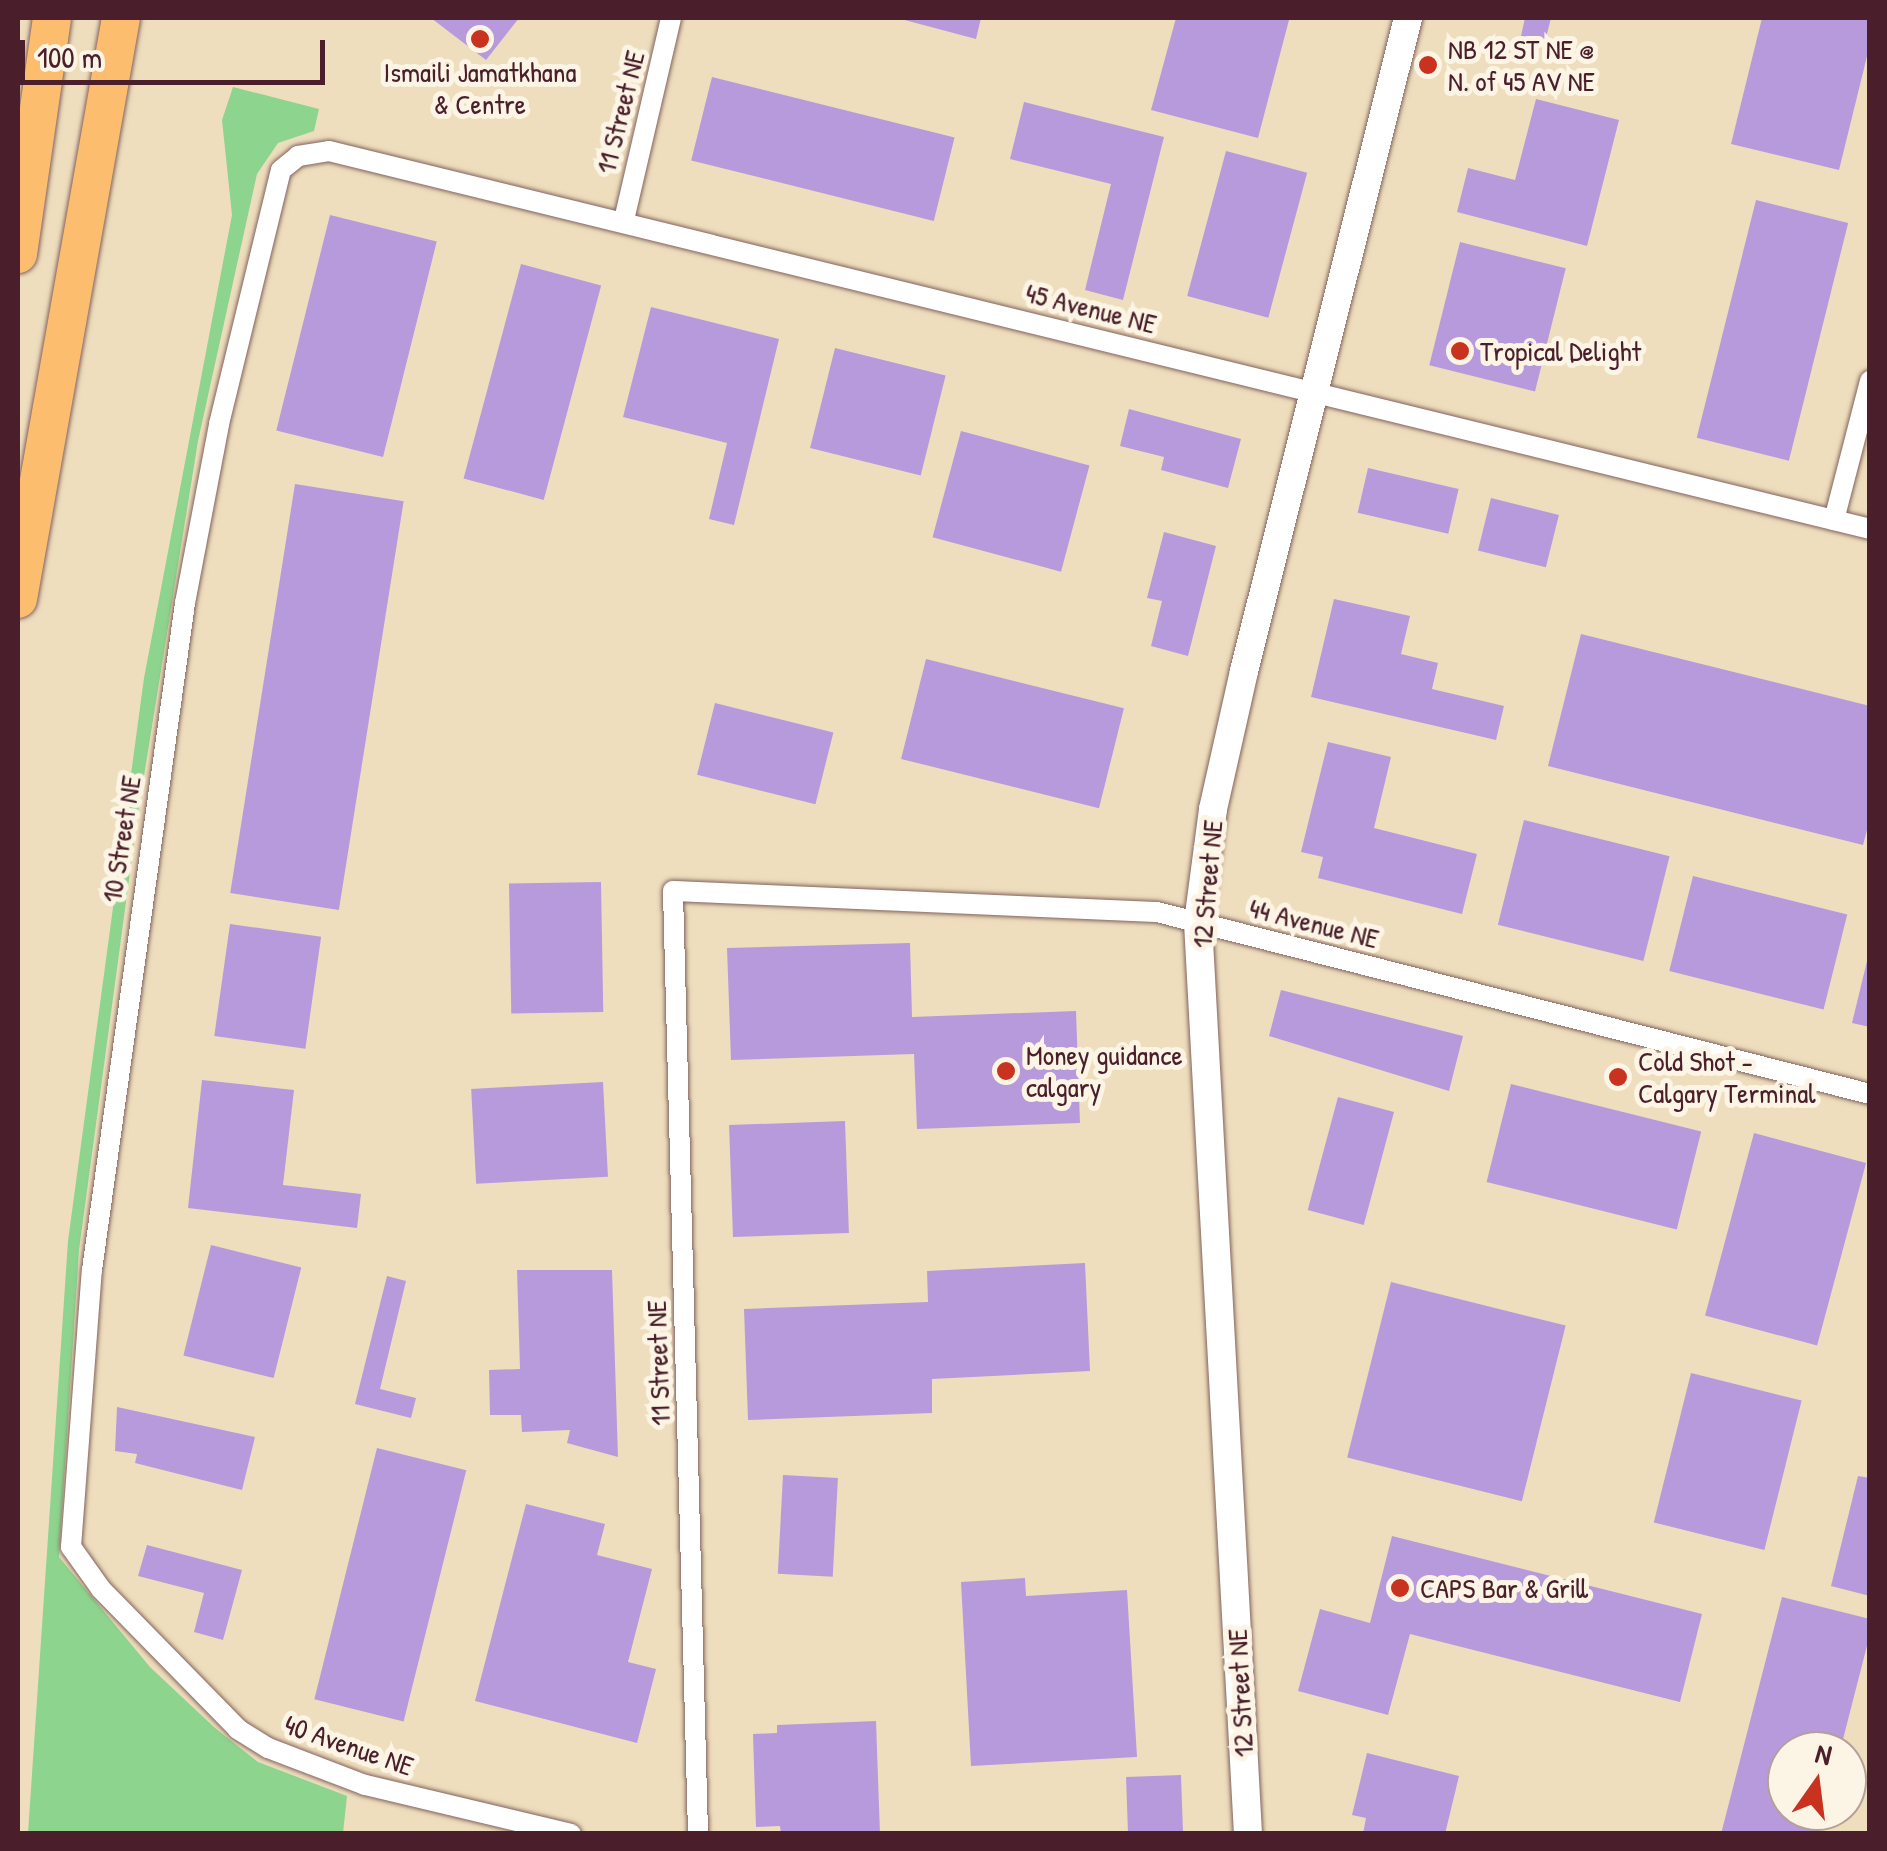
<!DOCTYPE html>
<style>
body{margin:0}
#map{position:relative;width:1887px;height:1851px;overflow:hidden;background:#eedebd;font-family:"Patrick Hand",sans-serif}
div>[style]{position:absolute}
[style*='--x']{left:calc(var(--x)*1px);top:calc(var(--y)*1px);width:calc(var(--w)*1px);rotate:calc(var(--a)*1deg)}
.green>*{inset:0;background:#8dd48e}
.building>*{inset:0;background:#b79adc;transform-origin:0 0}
.roads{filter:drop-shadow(0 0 2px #83625e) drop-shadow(0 0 2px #83625e)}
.minor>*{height:20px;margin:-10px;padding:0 10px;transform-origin:10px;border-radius:10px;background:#fff}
.tertiary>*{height:28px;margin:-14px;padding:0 14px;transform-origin:14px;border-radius:14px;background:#fff}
.motorway>*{height:38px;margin:-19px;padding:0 19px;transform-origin:19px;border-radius:19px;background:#fcbd6f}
.dots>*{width:28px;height:28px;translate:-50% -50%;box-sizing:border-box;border:5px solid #fcf5e5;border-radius:50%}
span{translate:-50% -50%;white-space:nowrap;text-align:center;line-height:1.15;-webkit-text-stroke:10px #fcf5e5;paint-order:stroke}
.poi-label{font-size:28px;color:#4a1f2b}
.left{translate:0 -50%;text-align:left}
.street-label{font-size:28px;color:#4a1f2b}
.frame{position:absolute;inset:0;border:20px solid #4a1f2b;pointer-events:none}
.north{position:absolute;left:1767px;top:1731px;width:100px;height:100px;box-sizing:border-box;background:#fcf5e5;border:2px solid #b59f9b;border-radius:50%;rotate:14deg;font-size:28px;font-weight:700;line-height:40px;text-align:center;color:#4a1f2b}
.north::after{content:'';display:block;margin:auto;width:35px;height:45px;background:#c8321e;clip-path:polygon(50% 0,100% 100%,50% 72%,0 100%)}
.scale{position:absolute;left:20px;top:40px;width:305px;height:45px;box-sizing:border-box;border:5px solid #4a1f2b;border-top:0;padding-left:12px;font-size:30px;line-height:35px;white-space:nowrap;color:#4a1f2b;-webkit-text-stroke:8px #fcf5e5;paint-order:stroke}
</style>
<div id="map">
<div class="green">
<i style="clip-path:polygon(233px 87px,319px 109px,314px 131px,278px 143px,257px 174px,198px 441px,138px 813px,79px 1250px,59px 1557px,150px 1667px,215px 1728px,258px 1762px,347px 1796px,343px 1833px,28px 1833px,68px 1241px,144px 678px,232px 215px,222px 120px)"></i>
</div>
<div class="building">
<i style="clip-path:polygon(431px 18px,519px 18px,486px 60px)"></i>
<i style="clip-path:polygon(897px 18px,981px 18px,976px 39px)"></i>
<i style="clip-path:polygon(1176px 18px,1289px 20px,1258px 138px,1151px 110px)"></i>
<i style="clip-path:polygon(1525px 18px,1551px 18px,1545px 42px,1521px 36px)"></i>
<i style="clip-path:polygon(1762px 18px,1870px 18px,1870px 44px,1839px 170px,1731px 144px)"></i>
<i style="left:712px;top:77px;width:250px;height:86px;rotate:14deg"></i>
<i style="clip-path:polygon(1536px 99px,1619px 120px,1587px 246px,1457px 212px,1468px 168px,1515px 180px)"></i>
<i style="clip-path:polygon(1024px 102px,1164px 137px,1123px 300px,1085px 290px,1111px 184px,1010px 159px)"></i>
<i style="left:1226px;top:151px;width:84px;height:150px;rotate:15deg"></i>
<i style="left:1756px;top:200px;width:95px;height:245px;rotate:14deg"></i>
<i style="left:330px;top:215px;width:110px;height:222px;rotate:14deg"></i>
<i style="left:1460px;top:242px;width:109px;height:127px;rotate:14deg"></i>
<i style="left:521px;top:264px;width:83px;height:222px;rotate:15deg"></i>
<i style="clip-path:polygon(651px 307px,779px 339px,734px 525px,709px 519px,727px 443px,623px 417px)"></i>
<i style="left:835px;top:348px;width:114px;height:103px;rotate:14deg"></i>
<i style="clip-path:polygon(1129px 409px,1241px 439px,1228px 488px,1161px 470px,1164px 457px,1120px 446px)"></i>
<i style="left:961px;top:431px;width:133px;height:110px;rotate:15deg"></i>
<i style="left:1368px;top:468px;width:93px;height:46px;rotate:13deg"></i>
<i style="left:295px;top:484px;width:110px;height:414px;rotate:9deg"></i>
<i style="left:1491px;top:498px;width:70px;height:54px;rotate:14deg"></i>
<i style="clip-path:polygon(1164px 532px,1216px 546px,1188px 656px,1151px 646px,1162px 601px,1147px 598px)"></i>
<i style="clip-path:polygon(1334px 599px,1410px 616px,1401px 654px,1438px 663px,1432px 689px,1504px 706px,1496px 740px,1311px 697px)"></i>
<i style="clip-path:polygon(1581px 634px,1870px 706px,1870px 819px,1863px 845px,1548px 766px)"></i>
<i style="left:926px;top:659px;width:204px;height:103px;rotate:14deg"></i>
<i style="left:715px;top:703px;width:122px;height:74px;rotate:14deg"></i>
<i style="clip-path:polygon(1328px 742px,1391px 757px,1374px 828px,1477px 854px,1462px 914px,1318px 878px,1323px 857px,1301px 852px)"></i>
<i style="left:1524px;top:820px;width:150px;height:108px;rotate:14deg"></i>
<i style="left:1693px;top:876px;width:159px;height:98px;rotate:14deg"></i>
<i style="left:601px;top:882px;width:130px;height:92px;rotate:89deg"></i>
<i style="left:230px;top:924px;width:92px;height:113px;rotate:8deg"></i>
<i style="clip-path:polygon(910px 943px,912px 1017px,1076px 1011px,1080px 1123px,917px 1129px,914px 1054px,731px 1060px,727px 948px)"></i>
<i style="clip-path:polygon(1868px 957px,1870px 957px,1870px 1027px,1852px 1023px)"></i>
<i style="clip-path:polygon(1281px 990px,1463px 1036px,1449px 1091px,1269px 1036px)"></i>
<i style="clip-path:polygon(202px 1080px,294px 1090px,283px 1185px,361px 1194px,357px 1228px,188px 1208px)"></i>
<i style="left:603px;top:1082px;width:95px;height:132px;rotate:87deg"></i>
<i style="left:1511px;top:1084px;width:196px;height:101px;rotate:14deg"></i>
<i style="left:1338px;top:1097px;width:58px;height:117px;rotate:15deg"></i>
<i style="left:845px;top:1121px;width:112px;height:116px;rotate:88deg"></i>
<i style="left:1754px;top:1133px;width:116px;height:189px;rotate:15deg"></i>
<i style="left:211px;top:1245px;width:93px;height:114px;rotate:14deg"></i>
<i style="clip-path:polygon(1085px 1263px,1090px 1371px,932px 1379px,932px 1413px,748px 1420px,744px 1309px,928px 1302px,927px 1271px)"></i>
<i style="clip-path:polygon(517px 1270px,612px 1270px,618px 1457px,567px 1443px,570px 1430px,522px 1432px,521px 1415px,490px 1415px,489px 1370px,520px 1369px)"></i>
<i style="clip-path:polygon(387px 1276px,406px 1281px,380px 1389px,416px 1398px,411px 1418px,355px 1404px)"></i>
<i style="left:1391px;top:1282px;width:180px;height:181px;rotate:14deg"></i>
<i style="left:1691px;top:1373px;width:114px;height:154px;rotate:14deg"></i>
<i style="clip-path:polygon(117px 1407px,255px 1437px,242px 1490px,135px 1463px,137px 1454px,115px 1451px)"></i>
<i style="left:377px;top:1448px;width:92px;height:259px;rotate:14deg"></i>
<i style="left:783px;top:1475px;width:55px;height:99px;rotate:3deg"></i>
<i style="clip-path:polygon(1858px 1476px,1870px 1478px,1870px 1596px,1831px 1586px)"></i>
<i style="clip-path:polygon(526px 1504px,605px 1524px,597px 1555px,652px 1569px,628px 1662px,656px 1669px,637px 1743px,475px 1701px)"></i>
<i style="clip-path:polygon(1392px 1536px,1702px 1614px,1680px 1702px,1410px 1634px,1388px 1715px,1298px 1691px,1320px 1609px,1370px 1623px)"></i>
<i style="clip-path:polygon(147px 1545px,242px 1570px,223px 1640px,194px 1632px,204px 1593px,138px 1576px)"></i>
<i style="clip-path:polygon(1025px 1578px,1026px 1596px,1127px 1590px,1137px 1757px,971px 1766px,961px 1582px)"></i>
<i style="clip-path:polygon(1782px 1597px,1870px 1619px,1870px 1634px,1840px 1751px,1787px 1751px,1787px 1811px,1824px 1811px,1819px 1834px,1721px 1834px)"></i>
<i style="clip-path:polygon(876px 1721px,880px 1834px,781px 1834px,780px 1826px,756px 1827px,753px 1734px,777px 1733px,777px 1725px)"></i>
<i style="clip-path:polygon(1367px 1753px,1459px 1776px,1445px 1834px,1363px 1834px,1366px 1818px,1352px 1815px)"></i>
<i style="left:1181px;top:1775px;width:59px;height:55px;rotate:88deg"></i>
</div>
<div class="roads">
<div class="minor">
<i style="--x:624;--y:220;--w:207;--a:-76.9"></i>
<i style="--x:1834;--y:520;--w:144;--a:-75.5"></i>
<i style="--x:571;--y:1834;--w:212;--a:-166.6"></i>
<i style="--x:365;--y:1785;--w:104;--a:-159.1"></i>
<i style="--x:268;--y:1748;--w:36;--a:-148"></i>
<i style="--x:238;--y:1729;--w:196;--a:-134.4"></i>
<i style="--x:101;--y:1589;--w:52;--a:-125.5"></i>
<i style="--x:71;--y:1547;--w:278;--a:-85.7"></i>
<i style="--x:92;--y:1270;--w:673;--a:-82.06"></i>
<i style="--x:185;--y:603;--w:182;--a:-79.2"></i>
<i style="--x:219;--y:424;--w:261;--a:-76.3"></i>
<i style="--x:281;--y:170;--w:22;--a:-39"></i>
<i style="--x:298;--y:156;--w:31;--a:-9"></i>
<i style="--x:329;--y:151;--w:1587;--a:13.78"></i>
<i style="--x:698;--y:1834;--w:943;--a:-91.52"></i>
<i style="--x:673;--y:891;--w:484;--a:2.5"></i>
<i style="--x:1157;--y:912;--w:736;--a:14.32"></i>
</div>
<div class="tertiary">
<i style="--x:1248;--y:1834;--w:913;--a:-93.14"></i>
<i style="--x:1198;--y:922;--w:114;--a:-82.4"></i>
<i style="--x:1213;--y:809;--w:141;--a:-77.3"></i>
<i style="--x:1244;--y:671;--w:673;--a:-75.9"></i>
</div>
<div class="motorway">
<i style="--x:18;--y:254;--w:238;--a:-81.8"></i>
<i style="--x:18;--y:599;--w:590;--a:-79.95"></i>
</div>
</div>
<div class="dots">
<i style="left:480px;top:39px;background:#c8321e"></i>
<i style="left:1428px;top:65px;background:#c8321e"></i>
<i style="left:1460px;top:351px;background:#c8321e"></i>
<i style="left:1006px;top:1071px;background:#c8321e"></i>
<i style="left:1618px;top:1077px;background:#c8321e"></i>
<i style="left:1400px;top:1588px;background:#c8321e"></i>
</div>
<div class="poi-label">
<span class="left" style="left:1448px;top:65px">NB 12 ST NE @<br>N. of 45 AV NE</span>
<span style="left:480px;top:88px">Ismaili Jamatkhana<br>&amp; Centre</span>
<span class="left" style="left:1480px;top:351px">Tropical Delight</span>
<span class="left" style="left:1026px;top:1071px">Money guidance<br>calgary</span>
<span class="left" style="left:1638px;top:1077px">Cold Shot -<br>Calgary Terminal</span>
<span class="left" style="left:1420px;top:1588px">CAPS Bar &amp; Grill</span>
</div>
<div class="street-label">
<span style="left:620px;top:112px;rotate:-76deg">11 Street NE</span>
<span style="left:1091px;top:308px;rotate:14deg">45 Avenue NE</span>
<span style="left:121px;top:839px;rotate:-81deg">10 Street NE</span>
<span style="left:1207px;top:884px;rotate:-85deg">12 Street NE</span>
<span style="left:1314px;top:923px;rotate:14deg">44 Avenue NE</span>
<span style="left:658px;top:1363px;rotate:-92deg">11 Street NE</span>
<span style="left:1240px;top:1693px;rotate:-93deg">12 Street NE</span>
<span style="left:349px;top:1745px;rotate:19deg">40 Avenue NE</span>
</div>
<div class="frame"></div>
<div class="north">N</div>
<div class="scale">100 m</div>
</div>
